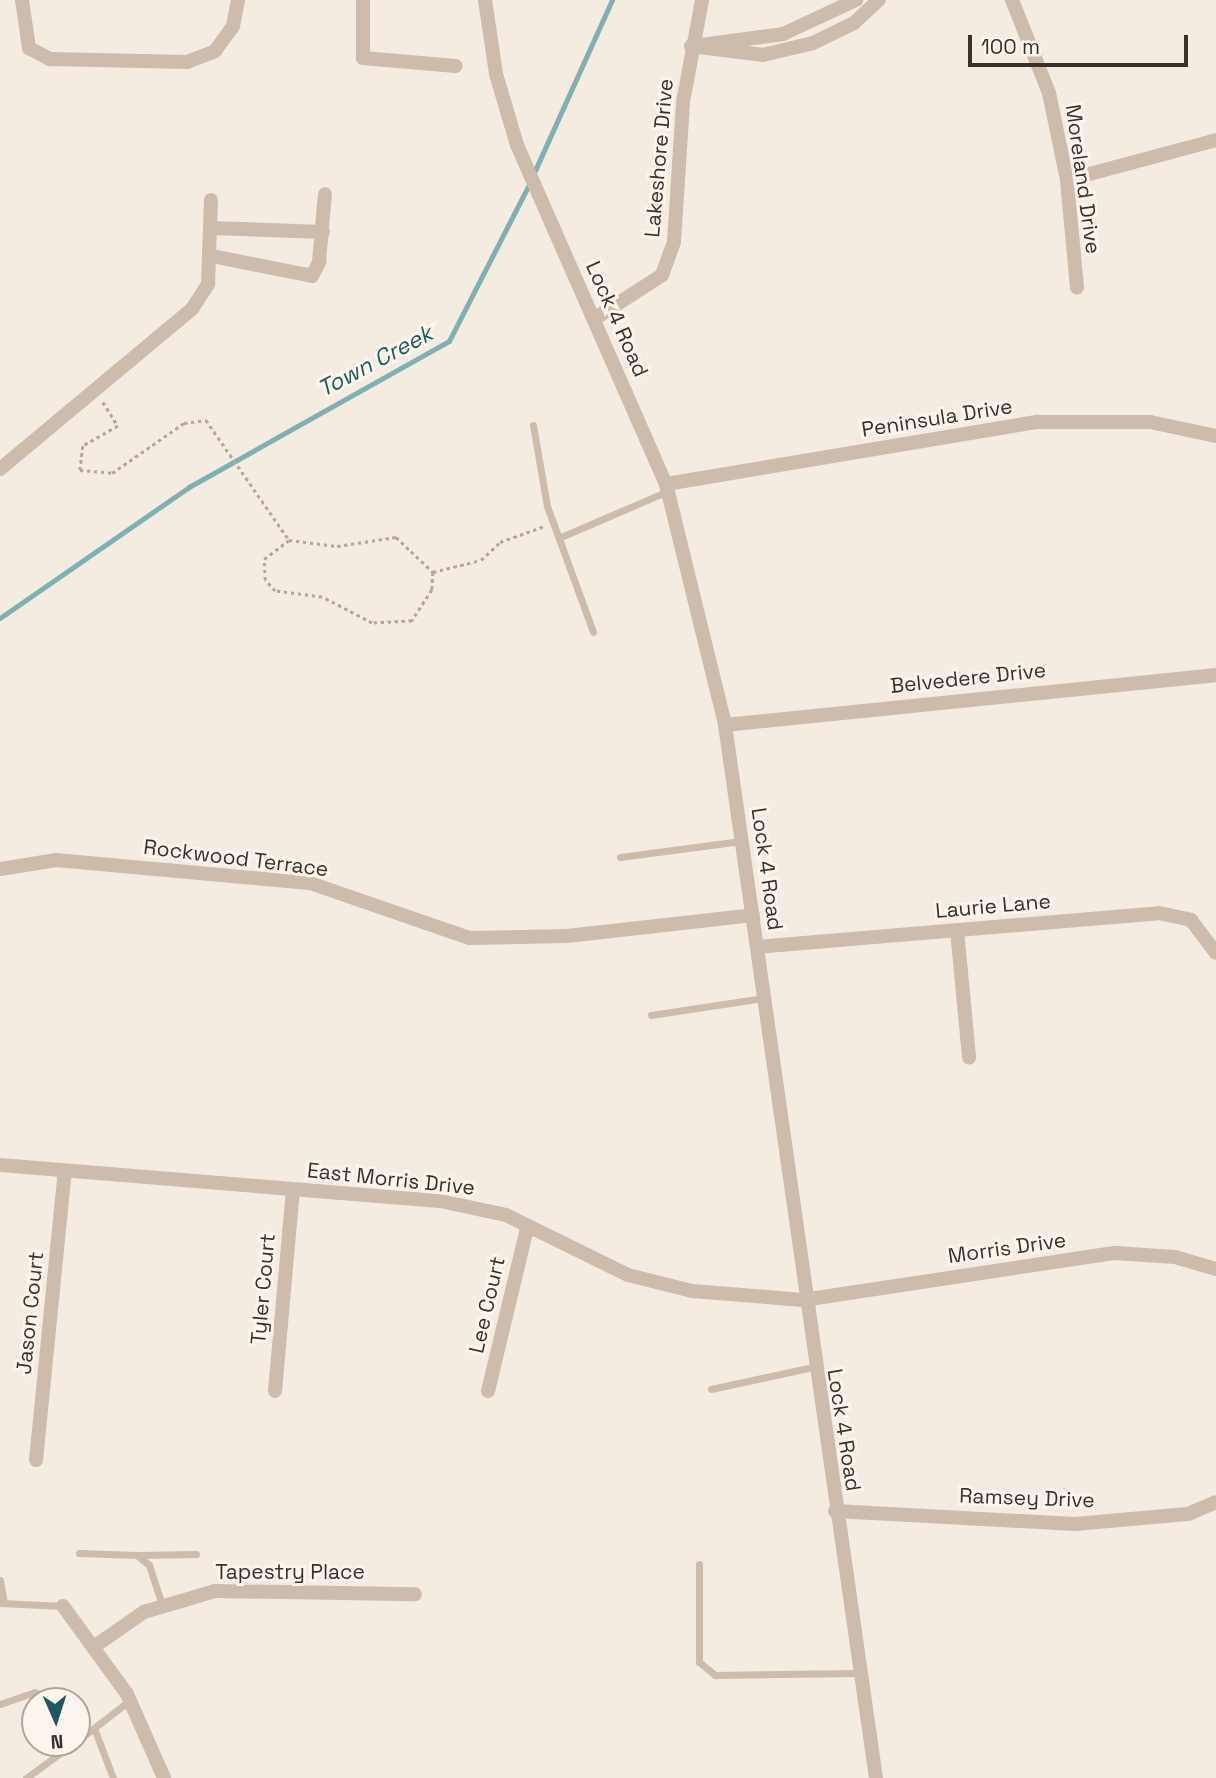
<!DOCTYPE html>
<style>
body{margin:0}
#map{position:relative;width:1216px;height:1778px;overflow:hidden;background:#f4ebe1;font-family:"Space Grotesk",sans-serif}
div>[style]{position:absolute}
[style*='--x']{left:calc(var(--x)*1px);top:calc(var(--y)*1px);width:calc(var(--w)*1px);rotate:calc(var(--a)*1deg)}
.stream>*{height:4.5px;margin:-2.25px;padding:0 2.25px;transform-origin:2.25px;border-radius:2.25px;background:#7fb0b2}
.path>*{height:2.5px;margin-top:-1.25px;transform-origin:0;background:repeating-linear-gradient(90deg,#b9a596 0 3.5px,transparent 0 7px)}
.service>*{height:7px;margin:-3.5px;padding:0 3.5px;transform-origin:3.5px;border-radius:3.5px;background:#cdbbac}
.minor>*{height:14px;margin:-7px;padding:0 7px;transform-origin:7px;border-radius:7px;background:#cdbbac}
span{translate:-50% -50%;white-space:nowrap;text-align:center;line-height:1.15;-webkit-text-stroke:6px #fbf5ee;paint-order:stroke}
.street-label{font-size:21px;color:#3b302b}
.water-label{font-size:23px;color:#1f5a5e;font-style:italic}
.north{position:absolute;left:21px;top:1687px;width:70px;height:70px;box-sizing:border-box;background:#fbf5ee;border:2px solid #aea6a0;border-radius:50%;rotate:177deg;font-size:19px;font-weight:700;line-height:28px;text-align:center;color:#3b302b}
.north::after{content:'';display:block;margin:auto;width:24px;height:32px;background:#1f5a5e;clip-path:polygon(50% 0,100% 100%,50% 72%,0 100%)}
.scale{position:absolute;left:968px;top:35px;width:220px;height:32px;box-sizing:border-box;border:4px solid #3b302b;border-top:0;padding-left:9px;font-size:21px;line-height:24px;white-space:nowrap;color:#3b302b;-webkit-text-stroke:5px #fbf5ee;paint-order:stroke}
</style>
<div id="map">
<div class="stream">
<i style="--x:533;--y:175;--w:192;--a:-65.7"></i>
<i style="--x:0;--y:618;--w:230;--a:-34.7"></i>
<i style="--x:189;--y:487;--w:298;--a:-29.3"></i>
<i style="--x:449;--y:341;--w:178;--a:-62.9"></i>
</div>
<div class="path">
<i style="--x:103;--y:402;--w:28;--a:58"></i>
<i style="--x:118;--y:426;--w:40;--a:150.3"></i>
<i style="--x:83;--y:446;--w:24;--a:97"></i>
<i style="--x:80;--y:470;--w:32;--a:5"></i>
<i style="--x:112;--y:473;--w:88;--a:-34.8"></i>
<i style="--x:184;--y:423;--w:22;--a:-8"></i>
<i style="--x:206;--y:420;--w:146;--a:55.3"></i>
<i style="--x:396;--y:537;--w:51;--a:43.4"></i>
<i style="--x:433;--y:572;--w:18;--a:93"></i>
<i style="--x:432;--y:590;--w:37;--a:123"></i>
<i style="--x:412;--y:621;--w:40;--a:177.1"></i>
<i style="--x:372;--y:623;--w:56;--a:-152.5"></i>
<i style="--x:322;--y:597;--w:47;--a:-172.7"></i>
<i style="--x:275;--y:591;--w:15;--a:-132"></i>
<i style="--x:265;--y:580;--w:21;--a:-93"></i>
<i style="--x:264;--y:559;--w:31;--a:-37"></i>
<i style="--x:289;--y:540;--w:48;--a:7.1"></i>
<i style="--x:337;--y:546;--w:60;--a:-8.7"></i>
<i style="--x:433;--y:572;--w:49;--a:-14"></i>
<i style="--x:481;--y:560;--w:26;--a:-43"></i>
<i style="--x:500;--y:542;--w:48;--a:-19.6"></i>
</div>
<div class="service">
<i style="--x:533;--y:425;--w:82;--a:80.2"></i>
<i style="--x:547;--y:506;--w:134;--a:69.9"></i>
<i style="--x:561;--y:537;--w:116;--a:-23.3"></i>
<i style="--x:620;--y:857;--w:122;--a:-7.5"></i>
<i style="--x:651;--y:1015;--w:114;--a:-8.6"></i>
<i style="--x:711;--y:1389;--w:104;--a:-12.2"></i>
<i style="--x:79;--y:1553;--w:58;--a:2"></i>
<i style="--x:137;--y:1555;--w:16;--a:40"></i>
<i style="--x:149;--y:1565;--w:42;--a:72"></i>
<i style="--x:138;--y:1555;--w:58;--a:-1"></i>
<i style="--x:699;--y:1564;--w:98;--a:90"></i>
<i style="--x:699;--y:1662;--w:21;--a:39"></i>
<i style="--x:715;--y:1675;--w:145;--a:-0.8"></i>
<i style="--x:0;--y:1580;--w:22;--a:80"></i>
<i style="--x:0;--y:1603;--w:63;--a:2.7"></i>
<i style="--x:0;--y:1704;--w:36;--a:-19"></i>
<i style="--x:34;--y:1692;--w:28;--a:18"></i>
<i style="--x:77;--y:1721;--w:16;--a:52"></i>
<i style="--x:94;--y:1728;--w:53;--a:69.2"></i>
<i style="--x:77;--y:1741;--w:66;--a:-37.6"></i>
<i style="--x:26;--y:1778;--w:59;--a:-36.1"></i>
</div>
<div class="minor">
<i style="--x:22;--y:0;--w:49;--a:81.7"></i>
<i style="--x:29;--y:48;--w:24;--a:28"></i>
<i style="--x:50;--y:59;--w:137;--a:1.3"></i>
<i style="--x:187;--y:62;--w:30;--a:-21"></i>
<i style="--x:215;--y:51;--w:31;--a:-54"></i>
<i style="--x:233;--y:26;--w:26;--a:-79"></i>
<i style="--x:363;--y:0;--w:58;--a:90"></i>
<i style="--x:363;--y:58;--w:93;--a:4.9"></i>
<i style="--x:485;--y:0;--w:75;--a:81.5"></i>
<i style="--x:496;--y:74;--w:74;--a:73.5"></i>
<i style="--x:517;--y:145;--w:370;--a:66.3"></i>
<i style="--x:666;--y:484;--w:248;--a:76.2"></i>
<i style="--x:725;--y:725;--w:1064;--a:81.84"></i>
<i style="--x:1012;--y:0;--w:100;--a:68.3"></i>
<i style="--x:1049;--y:93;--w:89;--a:78.3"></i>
<i style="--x:1067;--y:180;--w:108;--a:84.7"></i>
<i style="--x:701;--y:45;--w:83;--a:-7.6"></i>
<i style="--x:783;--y:34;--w:81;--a:-25"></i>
<i style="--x:691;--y:46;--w:73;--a:7.1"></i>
<i style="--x:763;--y:55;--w:51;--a:-13.5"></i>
<i style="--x:813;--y:43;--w:46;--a:-26"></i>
<i style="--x:854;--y:23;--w:34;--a:-43"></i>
<i style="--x:1067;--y:180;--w:154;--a:-15"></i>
<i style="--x:212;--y:228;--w:111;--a:2.1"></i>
<i style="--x:212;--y:256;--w:102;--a:11.3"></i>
<i style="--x:312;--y:276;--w:16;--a:-63"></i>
<i style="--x:319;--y:262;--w:68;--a:-85"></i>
<i style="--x:594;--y:319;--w:81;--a:-32.9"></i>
<i style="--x:662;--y:275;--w:35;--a:-70"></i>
<i style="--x:674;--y:242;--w:140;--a:-86.3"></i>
<i style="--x:683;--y:102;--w:104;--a:-79.4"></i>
<i style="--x:0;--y:469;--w:250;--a:-39.8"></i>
<i style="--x:192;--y:309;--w:30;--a:-57"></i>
<i style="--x:208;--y:284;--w:84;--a:-88"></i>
<i style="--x:666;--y:484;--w:377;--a:-9.5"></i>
<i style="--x:1038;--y:422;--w:112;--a:0"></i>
<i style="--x:1150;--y:422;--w:67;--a:12"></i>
<i style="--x:725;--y:725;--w:494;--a:-5.8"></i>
<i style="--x:0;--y:869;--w:57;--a:-9.1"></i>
<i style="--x:56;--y:860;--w:255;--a:5.2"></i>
<i style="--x:310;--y:883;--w:169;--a:19"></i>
<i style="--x:470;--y:938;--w:97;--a:-1.2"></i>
<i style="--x:567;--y:936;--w:187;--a:-6.4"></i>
<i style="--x:957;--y:930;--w:128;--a:84.6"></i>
<i style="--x:757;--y:947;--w:403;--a:-4.8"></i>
<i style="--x:1159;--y:913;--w:33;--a:12"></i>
<i style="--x:1191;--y:920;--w:41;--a:52.9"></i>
<i style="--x:0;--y:1165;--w:441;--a:4.7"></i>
<i style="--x:440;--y:1201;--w:67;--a:12"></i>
<i style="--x:506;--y:1215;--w:136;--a:26.2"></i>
<i style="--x:628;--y:1275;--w:66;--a:14"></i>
<i style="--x:692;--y:1291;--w:111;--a:4.6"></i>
<i style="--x:803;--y:1300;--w:316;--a:-8.6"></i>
<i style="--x:1115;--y:1253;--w:60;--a:3.8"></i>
<i style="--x:1175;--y:1257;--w:43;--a:16.3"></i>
<i style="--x:275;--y:1391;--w:202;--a:-84.9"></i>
<i style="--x:488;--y:1391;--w:168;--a:-76.5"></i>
<i style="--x:36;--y:1460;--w:290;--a:-84.3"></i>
<i style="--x:835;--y:1511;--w:240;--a:3.1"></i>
<i style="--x:1075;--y:1524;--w:113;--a:-5.1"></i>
<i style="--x:1188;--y:1514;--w:30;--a:-23"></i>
<i style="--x:63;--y:1606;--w:109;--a:54"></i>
<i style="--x:127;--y:1694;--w:92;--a:66.2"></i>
<i style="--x:95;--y:1646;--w:60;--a:-34.8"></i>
<i style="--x:144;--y:1612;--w:74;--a:-16.5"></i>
<i style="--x:215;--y:1591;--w:200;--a:0.9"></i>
</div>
<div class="street-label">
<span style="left:659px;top:158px;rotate:-85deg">Lakeshore Drive</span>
<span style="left:1083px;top:179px;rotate:82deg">Moreland Drive</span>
<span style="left:617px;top:319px;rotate:66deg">Lock 4 Road</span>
<span style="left:937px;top:418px;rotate:-9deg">Peninsula Drive</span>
<span style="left:968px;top:678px;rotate:-6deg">Belvedere Drive</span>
<span style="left:236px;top:858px;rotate:7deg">Rockwood Terrace</span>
<span style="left:767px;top:869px;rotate:82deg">Lock 4 Road</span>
<span style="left:993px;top:906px;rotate:-5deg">Laurie Lane</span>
<span style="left:391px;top:1179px;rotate:6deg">East Morris Drive</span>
<span style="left:1007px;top:1248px;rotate:-8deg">Morris Drive</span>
<span style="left:263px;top:1289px;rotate:-85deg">Tyler Court</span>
<span style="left:487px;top:1305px;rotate:-77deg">Lee Court</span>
<span style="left:30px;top:1313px;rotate:-84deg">Jason Court</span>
<span style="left:844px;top:1430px;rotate:81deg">Lock 4 Road</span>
<span style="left:1027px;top:1498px;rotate:2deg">Ramsey Drive</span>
<span style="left:290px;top:1572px">Tapestry Place</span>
</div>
<div class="water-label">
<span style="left:375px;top:361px;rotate:-28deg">Town Creek</span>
</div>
<div class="north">N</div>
<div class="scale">100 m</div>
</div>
